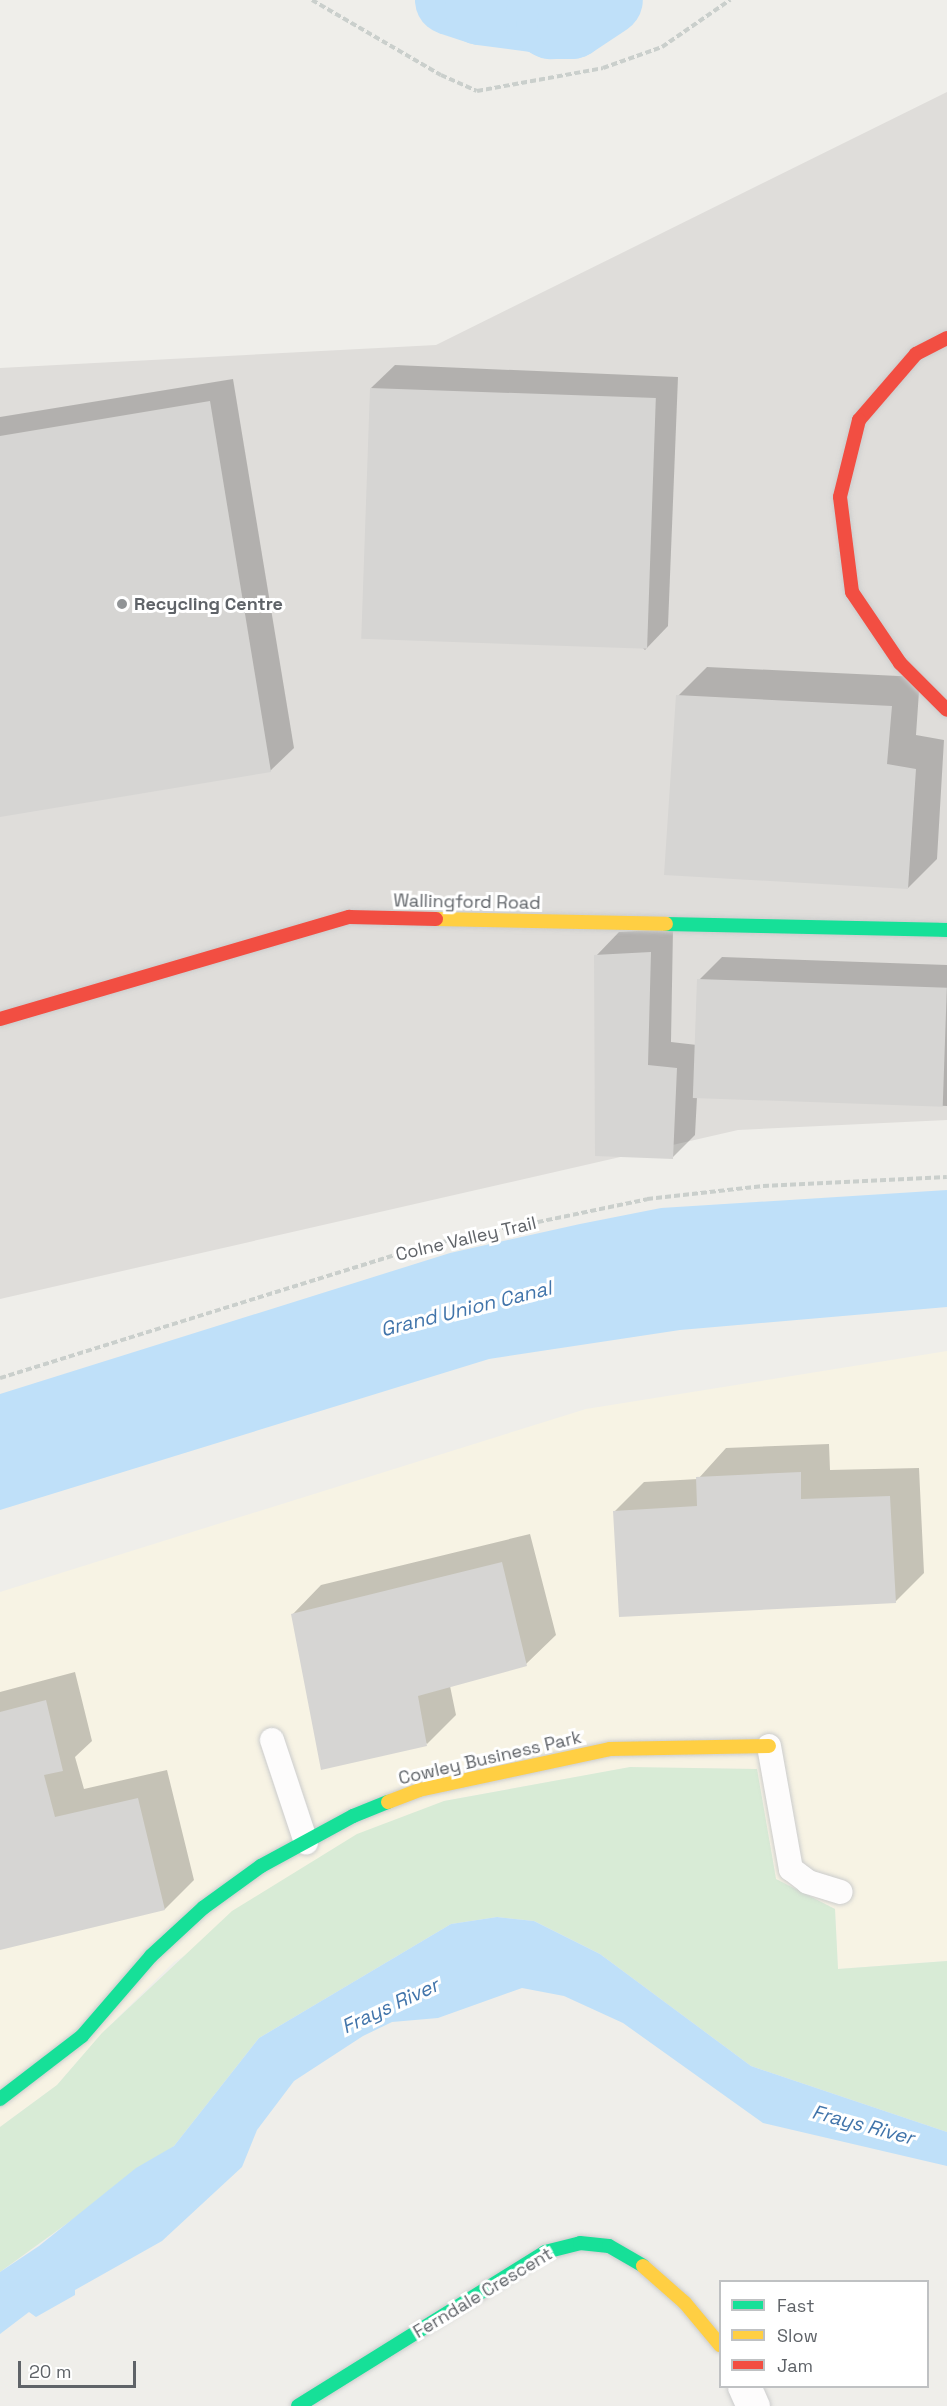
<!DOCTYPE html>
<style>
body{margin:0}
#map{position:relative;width:947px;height:2406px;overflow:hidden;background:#efeeea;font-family:"Space Grotesk",sans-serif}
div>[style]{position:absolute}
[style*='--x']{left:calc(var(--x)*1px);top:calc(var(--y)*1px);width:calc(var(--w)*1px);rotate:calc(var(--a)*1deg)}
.commercial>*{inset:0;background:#f7f3e4}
.industrial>*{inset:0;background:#dfddda}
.green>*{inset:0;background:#d8ebd6}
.water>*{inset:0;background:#bfe0f9}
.shadow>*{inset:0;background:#0003}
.river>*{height:70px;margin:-35px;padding:0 35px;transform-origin:35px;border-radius:35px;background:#bfe0f9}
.building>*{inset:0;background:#d6d5d3;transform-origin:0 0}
.path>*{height:4px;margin-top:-2px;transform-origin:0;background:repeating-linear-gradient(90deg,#cacfcc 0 6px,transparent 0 9px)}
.roads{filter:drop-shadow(0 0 2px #cbcccc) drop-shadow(0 0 2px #cbcccc)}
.lane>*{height:24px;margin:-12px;padding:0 12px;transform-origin:12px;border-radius:12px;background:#fdfcfc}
.street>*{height:33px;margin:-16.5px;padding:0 16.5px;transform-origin:16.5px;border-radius:16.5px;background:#fdfcfc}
.fast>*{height:14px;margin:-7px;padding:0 7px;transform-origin:7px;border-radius:7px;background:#16e098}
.slow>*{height:14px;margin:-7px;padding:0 7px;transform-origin:7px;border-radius:7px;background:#ffcf43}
.jam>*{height:14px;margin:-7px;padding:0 7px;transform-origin:7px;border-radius:7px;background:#f24e42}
.dots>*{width:16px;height:16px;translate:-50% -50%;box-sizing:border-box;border:3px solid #fff;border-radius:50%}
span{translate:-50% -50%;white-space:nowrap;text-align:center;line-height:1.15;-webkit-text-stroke:6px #fff;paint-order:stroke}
.poi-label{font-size:18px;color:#5f6368;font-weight:700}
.left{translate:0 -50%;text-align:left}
.street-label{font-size:18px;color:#5f6368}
.water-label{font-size:20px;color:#4174aa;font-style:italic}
.legend{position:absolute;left:719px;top:2280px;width:210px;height:108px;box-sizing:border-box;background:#fff;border:2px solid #bfc1c3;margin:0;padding:8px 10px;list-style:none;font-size:18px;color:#5f6368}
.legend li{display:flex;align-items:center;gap:12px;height:30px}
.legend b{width:30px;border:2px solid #bfc1c3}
.scale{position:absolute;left:18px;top:2361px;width:118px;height:27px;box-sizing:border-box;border:3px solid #5f6368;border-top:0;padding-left:8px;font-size:18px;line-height:21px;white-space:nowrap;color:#5f6368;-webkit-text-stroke:4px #fff;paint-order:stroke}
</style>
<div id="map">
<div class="commercial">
<i style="clip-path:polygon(947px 1351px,947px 1961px,838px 1969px,835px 1909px,776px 1879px,757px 1769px,627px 1768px,444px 1801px,174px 1962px,102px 2033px,57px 2085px,0 2127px,0 1592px,586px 1409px)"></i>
</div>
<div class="industrial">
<i style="clip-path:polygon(947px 92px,947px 1120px,738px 1130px,0 1299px,0 368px,436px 345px)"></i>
</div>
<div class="green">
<i style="clip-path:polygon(630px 1767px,757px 1769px,776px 1879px,835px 1909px,838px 1969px,947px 1961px,947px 2132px,751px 2066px,600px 1954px,534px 1921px,497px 1917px,451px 1924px,259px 2038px,174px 2146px,0 2272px,0 2127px,57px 2085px,102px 2033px,232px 1911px,357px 1834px,444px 1801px)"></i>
</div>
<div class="water">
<i style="clip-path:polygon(947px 1190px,947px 1307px,680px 1330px,489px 1359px,0 1510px,0 1394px,450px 1253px,580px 1224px,661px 1208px)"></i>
<i style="clip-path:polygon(497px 1917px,534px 1921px,600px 1954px,751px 2066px,947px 2132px,947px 2166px,763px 2123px,623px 2023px,564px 1996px,522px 1988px,438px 2018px,392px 2022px,363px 2036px,294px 2081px,257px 2130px,242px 2167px,162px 2241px,75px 2290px,75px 2295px,36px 2317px,29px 2312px,0 2334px,0 2272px,39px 2246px,136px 2168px,174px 2146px,259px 2038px,451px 1924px)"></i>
</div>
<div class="shadow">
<i style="clip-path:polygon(395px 365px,678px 377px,668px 626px,645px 650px,371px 388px)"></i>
<i style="clip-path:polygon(233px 379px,294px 748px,270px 771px,0 816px,0 417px)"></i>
<i style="clip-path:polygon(707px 667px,920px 677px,916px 735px,944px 740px,937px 859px,908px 888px,678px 696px)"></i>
<i style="clip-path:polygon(673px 929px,671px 1042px,697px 1045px,699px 980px,722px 957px,947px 965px,947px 1106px,697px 1097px,695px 1135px,672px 1158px,596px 956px,619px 932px)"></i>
<i style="clip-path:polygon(829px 1444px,830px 1470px,919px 1468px,924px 1573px,895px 1602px,615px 1511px,644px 1482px,698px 1479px,726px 1448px)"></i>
<i style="clip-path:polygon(530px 1534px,556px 1635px,526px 1664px,450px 1686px,456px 1715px,427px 1744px,292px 1615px,321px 1585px)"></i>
<i style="clip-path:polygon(75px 1672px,92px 1741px,75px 1757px,84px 1789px,167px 1770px,194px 1880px,165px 1909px,0 1949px,0 1692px)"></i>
</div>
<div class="river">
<i style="--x:450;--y:0;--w:32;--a:18"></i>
<i style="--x:480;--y:10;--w:61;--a:7.6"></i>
<i style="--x:540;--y:18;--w:13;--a:29"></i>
<i style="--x:551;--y:24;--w:21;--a:0"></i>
<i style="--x:572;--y:24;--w:43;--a:-33.7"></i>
</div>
<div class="building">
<i style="left:370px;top:388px;width:286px;height:251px;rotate:2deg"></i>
<i style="clip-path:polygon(210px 401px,271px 772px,0 817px,0 436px)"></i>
<i style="clip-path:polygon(676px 695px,892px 706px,887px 764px,916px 769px,908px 889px,664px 875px)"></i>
<i style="clip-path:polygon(651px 952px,648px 1065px,677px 1068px,673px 1159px,595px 1156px,594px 955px)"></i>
<i style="left:697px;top:979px;width:250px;height:119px;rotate:2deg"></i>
<i style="clip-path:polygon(801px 1472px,801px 1499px,890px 1496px,896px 1603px,619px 1617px,613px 1511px,697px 1506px,696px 1477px)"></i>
<i style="clip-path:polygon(502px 1562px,527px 1666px,418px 1696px,427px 1746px,321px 1770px,291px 1614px)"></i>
<i style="clip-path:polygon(46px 1700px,63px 1771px,44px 1775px,55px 1817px,138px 1798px,165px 1910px,0 1950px,0 1712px)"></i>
</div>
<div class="path">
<i style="--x:312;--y:0;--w:149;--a:30.2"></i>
<i style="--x:441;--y:75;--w:39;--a:24"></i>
<i style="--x:477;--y:91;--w:128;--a:-10.3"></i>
<i style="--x:603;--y:68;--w:63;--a:-19.6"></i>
<i style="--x:662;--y:47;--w:83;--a:-34.7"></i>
<i style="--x:0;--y:1378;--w:443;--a:-17.3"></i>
<i style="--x:423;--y:1246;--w:229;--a:-11.8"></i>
<i style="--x:647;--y:1199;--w:117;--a:-6.4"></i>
<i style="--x:763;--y:1186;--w:184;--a:-2.8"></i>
</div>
<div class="roads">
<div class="lane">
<i style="--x:272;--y:1740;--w:108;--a:71.6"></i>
<i style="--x:769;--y:1746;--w:125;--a:79.9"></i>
<i style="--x:791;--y:1869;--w:21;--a:37"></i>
<i style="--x:808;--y:1882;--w:34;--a:17"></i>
</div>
<div class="street">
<i style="--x:744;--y:2386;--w:22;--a:66"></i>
</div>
<div class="fast">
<i style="--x:666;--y:924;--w:281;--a:1.2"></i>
<i style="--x:0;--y:2099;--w:103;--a:-37.5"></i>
<i style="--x:82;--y:2036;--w:106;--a:-49.2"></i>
<i style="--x:151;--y:1956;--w:71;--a:-42.7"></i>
<i style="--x:203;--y:1908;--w:72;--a:-35.9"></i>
<i style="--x:261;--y:1866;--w:105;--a:-28.5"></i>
<i style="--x:353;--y:1816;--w:38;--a:-22"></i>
<i style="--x:298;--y:2406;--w:291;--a:-31.9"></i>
<i style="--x:545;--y:2252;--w:36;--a:-14"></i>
<i style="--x:580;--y:2243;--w:29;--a:6"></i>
<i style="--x:609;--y:2246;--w:39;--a:30"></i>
</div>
<div class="slow">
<i style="--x:436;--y:919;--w:230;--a:1.2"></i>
<i style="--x:388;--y:1802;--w:33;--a:-21"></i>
<i style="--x:419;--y:1790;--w:195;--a:-12.1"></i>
<i style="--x:610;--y:1749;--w:159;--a:-1.1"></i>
<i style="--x:643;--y:2266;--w:56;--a:41.4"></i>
<i style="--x:685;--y:2303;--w:55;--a:50.2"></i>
</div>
<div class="jam">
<i style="--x:947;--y:338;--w:35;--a:153"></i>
<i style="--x:916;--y:354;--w:87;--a:130.8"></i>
<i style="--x:859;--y:420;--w:79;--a:103.9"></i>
<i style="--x:840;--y:497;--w:96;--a:82.8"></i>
<i style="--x:852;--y:592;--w:86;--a:55.9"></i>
<i style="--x:900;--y:663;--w:66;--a:45"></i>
<i style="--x:0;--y:1019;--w:364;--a:-16.3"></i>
<i style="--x:349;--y:917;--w:87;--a:1.3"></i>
</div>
</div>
<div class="dots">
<i style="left:122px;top:604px;background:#919496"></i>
</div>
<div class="poi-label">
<span class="left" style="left:134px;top:604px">Recycling Centre</span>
</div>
<div class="street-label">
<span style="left:467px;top:902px;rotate:1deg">Wallingford Road</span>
<span style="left:466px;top:1239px;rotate:-13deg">Colne Valley Trail</span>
<span style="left:490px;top:1758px;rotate:-13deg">Cowley Business Park</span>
<span style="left:483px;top:2293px;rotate:-31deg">Ferndale Crescent</span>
</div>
<div class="water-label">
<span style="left:466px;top:1309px;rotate:-14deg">Grand Union Canal</span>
<span style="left:390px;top:2006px;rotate:-25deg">Frays River</span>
<span style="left:863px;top:2125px;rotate:15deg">Frays River</span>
</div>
<ul class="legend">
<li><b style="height:8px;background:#16e098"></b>Fast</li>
<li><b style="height:8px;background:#ffcf43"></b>Slow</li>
<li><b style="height:8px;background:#f24e42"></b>Jam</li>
</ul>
<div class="scale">20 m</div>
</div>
